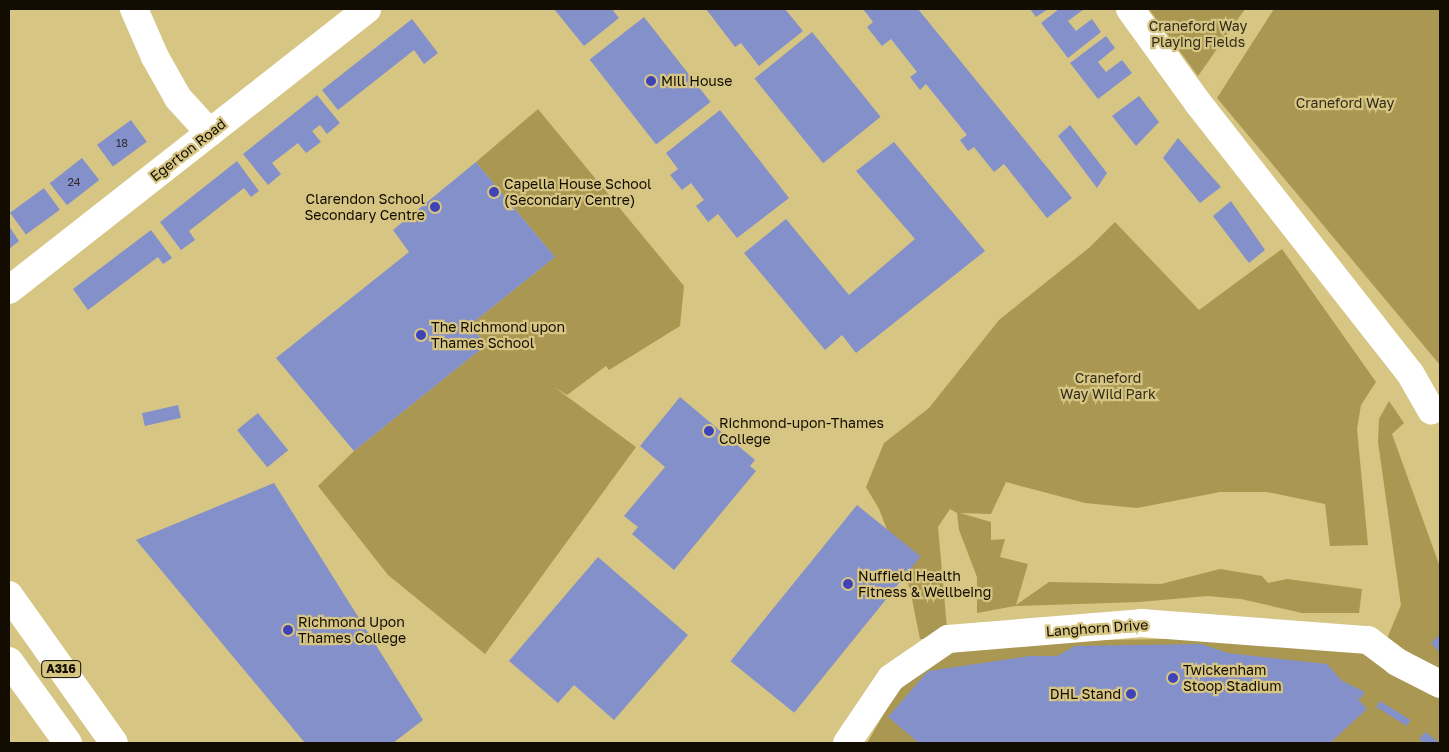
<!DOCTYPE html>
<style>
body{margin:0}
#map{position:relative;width:1449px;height:752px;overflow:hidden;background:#d6c583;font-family:"Golos Text",sans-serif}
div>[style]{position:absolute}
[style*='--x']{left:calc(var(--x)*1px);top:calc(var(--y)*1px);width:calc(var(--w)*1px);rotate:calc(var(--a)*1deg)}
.green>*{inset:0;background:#a99752}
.building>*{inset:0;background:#8490ca;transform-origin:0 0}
.minor>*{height:28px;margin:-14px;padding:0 14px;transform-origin:14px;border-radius:14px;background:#fff}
.highway>*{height:28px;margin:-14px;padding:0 14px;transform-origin:14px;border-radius:14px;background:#fff}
.dots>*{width:14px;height:14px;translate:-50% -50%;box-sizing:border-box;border:2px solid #d6c583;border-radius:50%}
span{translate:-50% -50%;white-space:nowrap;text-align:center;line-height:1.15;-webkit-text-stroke:4.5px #d6c583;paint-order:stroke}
.number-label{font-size:11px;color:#2f2d32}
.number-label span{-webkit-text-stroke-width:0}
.shield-label span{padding:1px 4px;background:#d6c583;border:1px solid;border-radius:4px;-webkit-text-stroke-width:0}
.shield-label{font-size:12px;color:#130c00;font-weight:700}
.park-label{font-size:14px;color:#312c19}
.poi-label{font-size:14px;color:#130c00}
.left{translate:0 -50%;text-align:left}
.right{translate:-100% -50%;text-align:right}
.street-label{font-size:14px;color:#130c00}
.frame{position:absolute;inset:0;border:10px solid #130c00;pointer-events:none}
</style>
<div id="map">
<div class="green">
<i style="clip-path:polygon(1149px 9px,1245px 9px,1198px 76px)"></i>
<i style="clip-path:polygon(1274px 9px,1440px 9px,1440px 365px,1217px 98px)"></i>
<i style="clip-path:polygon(538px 109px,684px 286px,680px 326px,609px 370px,606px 366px,567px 395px,554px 387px,636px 447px,485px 654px,388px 575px,318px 486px,354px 451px,486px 345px,470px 325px,555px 257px,476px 162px)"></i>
<i style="clip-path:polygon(1115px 222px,1199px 310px,1282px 249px,1376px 382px,1361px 405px,1357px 429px,1368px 545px,1330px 546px,1325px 504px,1267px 492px,1220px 492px,1137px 508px,1085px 503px,1006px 482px,991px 514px,960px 513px,991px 522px,991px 540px,1005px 539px,1000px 557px,1028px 564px,1016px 605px,1049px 582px,1161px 584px,1220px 569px,1262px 576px,1268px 583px,1287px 579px,1362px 589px,1359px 613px,1302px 613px,1241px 599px,1207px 596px,1139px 602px,1015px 606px,977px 613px,977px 577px,959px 530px,957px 513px,950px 509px,938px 527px,948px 639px,920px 639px,910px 589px,879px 509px,866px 487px,884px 443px,929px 408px,999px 320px,1090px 247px)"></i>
<i style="clip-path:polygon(1389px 401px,1404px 423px,1392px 434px,1440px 567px,1440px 743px,867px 743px,915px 660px,980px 642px,1283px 637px,1386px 641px,1401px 605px,1378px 442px,1379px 419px)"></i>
</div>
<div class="building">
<i style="clip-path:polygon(554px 9px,612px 9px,619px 18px,584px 46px)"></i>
<i style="clip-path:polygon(706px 9px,785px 9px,803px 31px,759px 66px,741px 43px,735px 47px)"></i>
<i style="clip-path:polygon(863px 9px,918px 9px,1072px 198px,1047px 218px,1004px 164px,994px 172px,974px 147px,968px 151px,960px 140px,967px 135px,926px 84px,920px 90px,910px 77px,917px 72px,891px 39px,882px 46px,867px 27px,873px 22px)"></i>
<i style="clip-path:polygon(1030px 9px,1048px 9px,1036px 17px)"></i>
<i style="clip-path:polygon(1059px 9px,1084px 9px,1068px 21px,1076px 31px,1092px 19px,1101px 32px,1068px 58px,1041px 23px)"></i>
<i style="left:644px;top:17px;width:108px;height:69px;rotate:52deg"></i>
<i style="clip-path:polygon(412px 19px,438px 53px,424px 64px,414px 50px,338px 110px,322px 90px)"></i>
<i style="left:812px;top:32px;width:109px;height:74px;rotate:51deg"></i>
<i style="clip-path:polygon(1106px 36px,1115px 48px,1098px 62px,1106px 72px,1122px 60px,1132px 73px,1098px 99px,1070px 63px)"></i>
<i style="clip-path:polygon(317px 95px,340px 123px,327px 134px,320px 125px,312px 131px,321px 142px,306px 153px,298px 143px,272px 163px,281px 174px,268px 185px,243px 154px)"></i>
<i style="clip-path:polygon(1139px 96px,1159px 122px,1136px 146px,1112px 116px)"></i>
<i style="clip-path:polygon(720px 110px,789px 198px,737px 238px,718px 214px,708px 222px,696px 206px,704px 200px,691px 183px,682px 190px,670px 175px,678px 169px,666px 153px)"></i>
<i style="left:131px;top:120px;width:27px;height:42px;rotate:54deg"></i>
<i style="clip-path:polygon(1070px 125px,1107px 173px,1097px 188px,1058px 136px)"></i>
<i style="clip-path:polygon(1178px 138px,1221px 187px,1200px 203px,1163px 158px)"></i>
<i style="clip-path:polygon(894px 142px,985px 251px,856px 353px,842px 335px,825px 350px,744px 253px,786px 219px,849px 295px,915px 239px,856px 171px)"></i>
<i style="left:82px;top:158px;width:28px;height:41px;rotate:52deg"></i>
<i style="clip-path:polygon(237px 161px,259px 191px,251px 197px,244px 188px,189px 231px,195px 240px,181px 250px,160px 222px)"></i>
<i style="clip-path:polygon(476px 162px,555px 257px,470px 325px,486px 345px,354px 451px,276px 358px,409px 252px,393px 230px)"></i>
<i style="left:44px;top:188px;width:27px;height:42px;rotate:54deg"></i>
<i style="clip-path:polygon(1231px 201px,1265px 250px,1249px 263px,1213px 216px)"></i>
<i style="clip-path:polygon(9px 226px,19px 241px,9px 249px)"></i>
<i style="clip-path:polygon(151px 230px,172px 258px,163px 264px,158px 257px,88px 310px,73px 289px)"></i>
<i style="clip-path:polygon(680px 397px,755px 460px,750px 466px,756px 471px,674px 570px,632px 534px,638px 527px,624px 516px,665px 467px,640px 446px)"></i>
<i style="left:178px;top:405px;width:13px;height:37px;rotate:77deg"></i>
<i style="left:258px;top:413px;width:48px;height:27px;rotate:51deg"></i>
<i style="clip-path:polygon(274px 483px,423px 720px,393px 743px,305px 743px,136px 540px)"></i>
<i style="left:857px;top:505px;width:82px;height:201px;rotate:39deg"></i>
<i style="clip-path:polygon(598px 557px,688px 635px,614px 720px,574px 685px,558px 703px,509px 661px)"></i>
<i style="clip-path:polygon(1440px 634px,1440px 653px,1431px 643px)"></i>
<i style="clip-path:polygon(1201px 644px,1228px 653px,1327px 664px,1342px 681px,1365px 692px,1360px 699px,1356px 697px,1367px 709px,1330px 743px,919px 743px,888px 717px,928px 671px,1030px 656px,1057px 656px,1075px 646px)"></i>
<i style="left:1380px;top:701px;width:36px;height:7px;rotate:32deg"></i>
<i style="clip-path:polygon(1425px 732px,1440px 743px,1424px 743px,1419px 739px)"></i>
</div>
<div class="minor">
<i style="--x:134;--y:9;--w:52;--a:66.4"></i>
<i style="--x:155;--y:57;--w:47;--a:60.7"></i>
<i style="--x:178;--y:98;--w:47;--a:47.6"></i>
<i style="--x:1130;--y:9;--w:116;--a:54.1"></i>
<i style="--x:1198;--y:103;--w:343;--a:51.9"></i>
<i style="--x:1410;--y:373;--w:43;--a:60.4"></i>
<i style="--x:9;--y:290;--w:455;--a:-38.1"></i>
<i style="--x:847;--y:743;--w:78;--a:-55.9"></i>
<i style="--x:891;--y:678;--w:69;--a:-34.4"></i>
<i style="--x:948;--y:639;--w:194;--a:-4.7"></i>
<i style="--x:1141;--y:623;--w:228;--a:4.3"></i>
<i style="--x:1368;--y:640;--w:36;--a:37"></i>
<i style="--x:1397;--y:662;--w:48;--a:27.1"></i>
</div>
<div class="highway">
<i style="--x:9;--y:595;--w:181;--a:54.6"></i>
<i style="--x:9;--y:661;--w:101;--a:54.3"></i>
</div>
<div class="dots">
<i style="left:651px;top:81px;background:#3e43b7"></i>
<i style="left:494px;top:192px;background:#3e43b7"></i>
<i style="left:435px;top:207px;background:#3e43b7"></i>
<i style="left:421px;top:335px;background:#3e43b7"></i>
<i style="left:709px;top:431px;background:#3e43b7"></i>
<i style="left:848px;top:584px;background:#3e43b7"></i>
<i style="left:288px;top:630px;background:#3e43b7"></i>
<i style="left:1173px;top:678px;background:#3e43b7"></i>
<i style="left:1131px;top:694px;background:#3e43b7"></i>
</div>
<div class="number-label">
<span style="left:122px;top:143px">18</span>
<span style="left:74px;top:182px">24</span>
</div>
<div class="shield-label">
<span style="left:61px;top:669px">A316</span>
</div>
<div class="park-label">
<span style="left:1198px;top:34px">Craneford Way<br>Playing Fields</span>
<span style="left:1345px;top:103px">Craneford Way</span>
<span style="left:1108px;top:386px">Craneford<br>Way Wild Park</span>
</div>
<div class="poi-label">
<span class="left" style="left:661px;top:81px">Mill House</span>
<span class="left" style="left:504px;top:192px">Capella House School<br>(Secondary Centre)</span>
<span class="right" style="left:425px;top:207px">Clarendon School<br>Secondary Centre</span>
<span class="left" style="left:431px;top:335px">The Richmond upon<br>Thames School</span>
<span class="left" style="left:719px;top:431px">Richmond-upon-Thames<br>College</span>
<span class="left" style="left:858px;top:584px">Nuffield Health<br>Fitness &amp; Wellbeing</span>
<span class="left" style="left:298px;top:630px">Richmond Upon<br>Thames College</span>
<span class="left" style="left:1183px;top:678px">Twickenham<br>Stoop Stadium</span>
<span class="right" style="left:1121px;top:694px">DHL Stand</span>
</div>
<div class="street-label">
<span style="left:188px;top:150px;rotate:-38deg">Egerton Road</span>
<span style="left:1097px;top:628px;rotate:-4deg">Langhorn Drive</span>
</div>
<div class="frame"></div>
</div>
